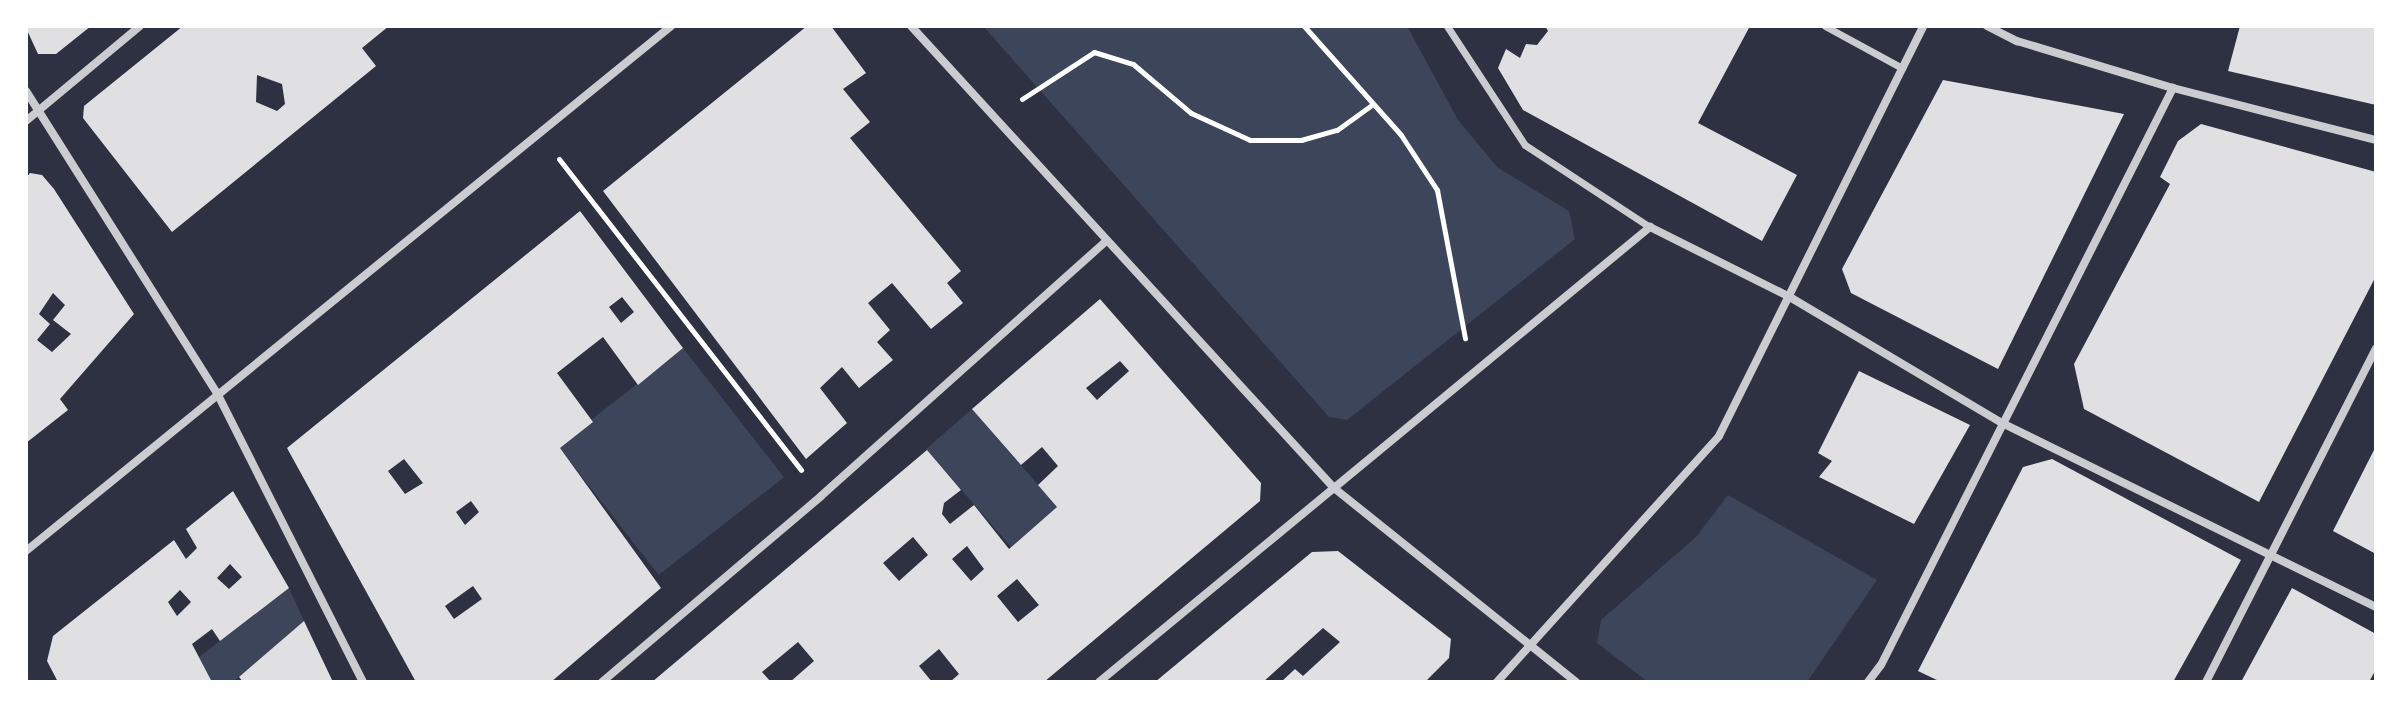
<!DOCTYPE html>
<style>
body{margin:0}
#map{position:relative;width:2402px;height:708px;overflow:hidden;background:#2d3142;font-family:Barlow,sans-serif}
div>[style]{position:absolute}
[style*='--x']{left:calc(var(--x)*1px);top:calc(var(--y)*1px);width:calc(var(--w)*1px);rotate:calc(var(--a)*1deg)}
.green>*{inset:0;background:#3c4559;transform-origin:0 0}
.building>*{inset:0;background:#e0e0e3}
.path>*{height:5px;margin:-2.5px;padding:0 2.5px;transform-origin:2.5px;border-radius:2.5px;background:#fff}
.pedestrian>*{height:7px;margin:-3.5px;padding:0 3.5px;transform-origin:3.5px;border-radius:3.5px;background:#caccd0}
.minor>*{height:8px;margin:-4px;padding:0 4px;transform-origin:4px;border-radius:4px;background:#caccd0}
span{translate:-50% -50%;white-space:nowrap;text-align:center;line-height:1.15;-webkit-text-stroke:6px #fff;paint-order:stroke}
.frame{position:absolute;inset:0;border:28px solid #fff;pointer-events:none}
</style>
<div id="map">
<div class="green">
<i style="clip-path:polygon(983px 26px,1407px 26px,1458px 120px,1497px 167px,1569px 211px,1575px 239px,1347px 420px,1329px 417px)"></i>
<i style="left:683px;top:348px;width:164px;height:159px;rotate:52deg"></i>
<i style="left:972px;top:409px;width:130px;height:61px;rotate:49deg"></i>
<i style="clip-path:polygon(1728px 495px,1877px 580px,1807px 682px,1648px 682px,1597px 643px,1601px 620px,1696px 537px)"></i>
<i style="clip-path:polygon(289px 588px,304px 621px,233px 682px,212px 682px,199px 657px)"></i>
</div>
<div class="building">
<i style="clip-path:polygon(91px 26px,56px 54px,38px 54px,26px 28px)"></i>
<i style="clip-path:polygon(evenodd,183px 26px,389px 26px,362px 48px,376px 66px,172px 232px,83px 118px,84px 106px,183px 26px,257px 75px,282px 84px,285px 104px,277px 111px,256px 102px,257px 75px)"></i>
<i style="clip-path:polygon(807px 26px,831px 26px,866px 73px,843px 89px,870px 122px,850px 138px,961px 271px,947px 283px,963px 303px,931px 329px,892px 283px,868px 303px,890px 330px,877px 342px,893px 360px,859px 388px,842px 367px,820px 388px,847px 423px,806px 459px,603px 191px)"></i>
<i style="clip-path:polygon(1545px 26px,1750px 26px,1698px 123px,1797px 175px,1762px 241px,1523px 110px,1498px 68px,1506px 49px,1520px 58px,1526px 44px,1537px 45px,1548px 31px)"></i>
<i style="clip-path:polygon(2240px 26px,2376px 26px,2376px 105px,2228px 71px)"></i>
<i style="clip-path:polygon(1943px 80px,2124px 114px,1998px 369px,1851px 293px,1842px 269px)"></i>
<i style="clip-path:polygon(2201px 124px,2376px 172px,2376px 276px,2259px 502px,2084px 409px,2074px 364px,2170px 184px,2160px 177px,2178px 141px)"></i>
<i style="clip-path:polygon(evenodd,30px 173px,42px 175px,54px 189px,134px 314px,60px 399px,68px 410px,26px 443px,26px 178px,30px 173px,53px 293px,65px 305px,53px 320px,71px 334px,52px 352px,37px 340px,50px 324px,39px 314px,53px 293px)"></i>
<i style="clip-path:polygon(evenodd,580px 211px,683px 348px,638px 385px,603px 337px,557px 373px,593px 422px,560px 448px,661px 588px,551px 682px,416px 682px,287px 448px,580px 211px,622px 297px,634px 312px,621px 323px,609px 307px,622px 297px,580px 211px,404px 459px,423px 483px,405px 494px,388px 471px,404px 459px,580px 211px,471px 501px,479px 512px,465px 525px,456px 512px,471px 501px,580px 211px,473px 586px,482px 599px,454px 619px,445px 606px,473px 586px)"></i>
<i style="clip-path:polygon(evenodd,1100px 299px,1261px 483px,1260px 501px,1044px 682px,950px 682px,959px 674px,939px 649px,919px 666px,932px 682px,790px 682px,814px 661px,798px 642px,762px 672px,771px 682px,652px 682px,927px 450px,961px 490px,944px 503px,942px 514px,950px 524px,974px 505px,1009px 549px,1057px 507px,1038px 485px,1058px 466px,1042px 447px,1021px 465px,972px 409px,1100px 299px,1120px 361px,1129px 371px,1097px 400px,1086px 388px,1120px 361px,1100px 299px,913px 537px,928px 555px,899px 581px,883px 563px,913px 537px,1100px 299px,967px 546px,984px 569px,971px 581px,952px 559px,967px 546px,1100px 299px,1017px 579px,1039px 605px,1018px 622px,997px 596px,1017px 579px)"></i>
<i style="clip-path:polygon(1859px 371px,1970px 425px,1914px 524px,1819px 477px,1832px 461px,1818px 453px)"></i>
<i style="clip-path:polygon(2376px 446px,2376px 554px,2333px 531px)"></i>
<i style="clip-path:polygon(2052px 459px,2241px 560px,2173px 682px,1941px 682px,1918px 671px,2023px 467px)"></i>
<i style="clip-path:polygon(evenodd,233px 491px,289px 588px,220px 641px,212px 629px,192px 644px,212px 682px,58px 682px,47px 661px,53px 636px,174px 540px,186px 559px,197px 548px,186px 529px,233px 491px,230px 564px,242px 577px,229px 589px,217px 578px,230px 564px,233px 491px,180px 590px,191px 602px,177px 616px,168px 602px,180px 590px)"></i>
<i style="clip-path:polygon(1338px 551px,1451px 639px,1449px 658px,1425px 682px,1281px 682px,1295px 669px,1303px 676px,1340px 642px,1323px 628px,1263px 682px,1155px 682px,1312px 552px)"></i>
<i style="clip-path:polygon(2292px 588px,2376px 634px,2376px 669px,2369px 682px,2241px 682px)"></i>
<i style="clip-path:polygon(304px 621px,333px 682px,243px 682px,239px 677px)"></i>
</div>
<div class="path">
<i style="--x:1304;--y:26;--w:146;--a:48.3"></i>
<i style="--x:1401;--y:135;--w:66;--a:56.8"></i>
<i style="--x:1437;--y:190;--w:151;--a:79.3"></i>
<i style="--x:1022;--y:99;--w:86;--a:-33.1"></i>
<i style="--x:1094;--y:52;--w:41;--a:17.1"></i>
<i style="--x:1133;--y:64;--w:76;--a:40.2"></i>
<i style="--x:1191;--y:113;--w:65;--a:24.6"></i>
<i style="--x:1250;--y:140;--w:51;--a:0"></i>
<i style="--x:1301;--y:140;--w:37;--a:-16"></i>
<i style="--x:1337;--y:130;--w:44;--a:-35.8"></i>
<i style="--x:559;--y:159;--w:394;--a:52.1"></i>
</div>
<div class="pedestrian">
<i style="--x:1447;--y:26;--w:142;--a:56.8"></i>
<i style="--x:1525;--y:145;--w:149;--a:33.3"></i>
<i style="--x:1825;--y:26;--w:88;--a:28.6"></i>
</div>
<div class="minor">
<i style="--x:911;--y:26;--w:626;--a:47.52"></i>
<i style="--x:1334;--y:488;--w:310;--a:38.7"></i>
<i style="--x:1987;--y:26;--w:34;--a:27"></i>
<i style="--x:2017;--y:41;--w:163;--a:16.8"></i>
<i style="--x:2173;--y:88;--w:210;--a:14.4"></i>
<i style="--x:26;--y:91;--w:360;--a:57.7"></i>
<i style="--x:218;--y:395;--w:322;--a:63.2"></i>
<i style="--x:26;--y:121;--w:148;--a:-39.8"></i>
<i style="--x:26;--y:551;--w:832;--a:-39.14"></i>
<i style="--x:602;--y:682;--w:287;--a:-40.3"></i>
<i style="--x:821;--y:496;--w:382;--a:-41.8"></i>
<i style="--x:1099;--y:682;--w:715;--a:-39.55"></i>
<i style="--x:1650;--y:227;--w:154;--a:26.6"></i>
<i style="--x:1788;--y:296;--w:249;--a:30.7"></i>
<i style="--x:2002;--y:423;--w:417;--a:26.2"></i>
<i style="--x:1497;--y:682;--w:331;--a:-47.9"></i>
<i style="--x:1719;--y:436;--w:458;--a:-63.5"></i>
<i style="--x:1868;--y:682;--w:21;--a:-53"></i>
<i style="--x:1881;--y:665;--w:647;--a:-63.16"></i>
<i style="--x:2206;--y:682;--w:374;--a:-63"></i>
</div>
<div class="frame"></div>
</div>
